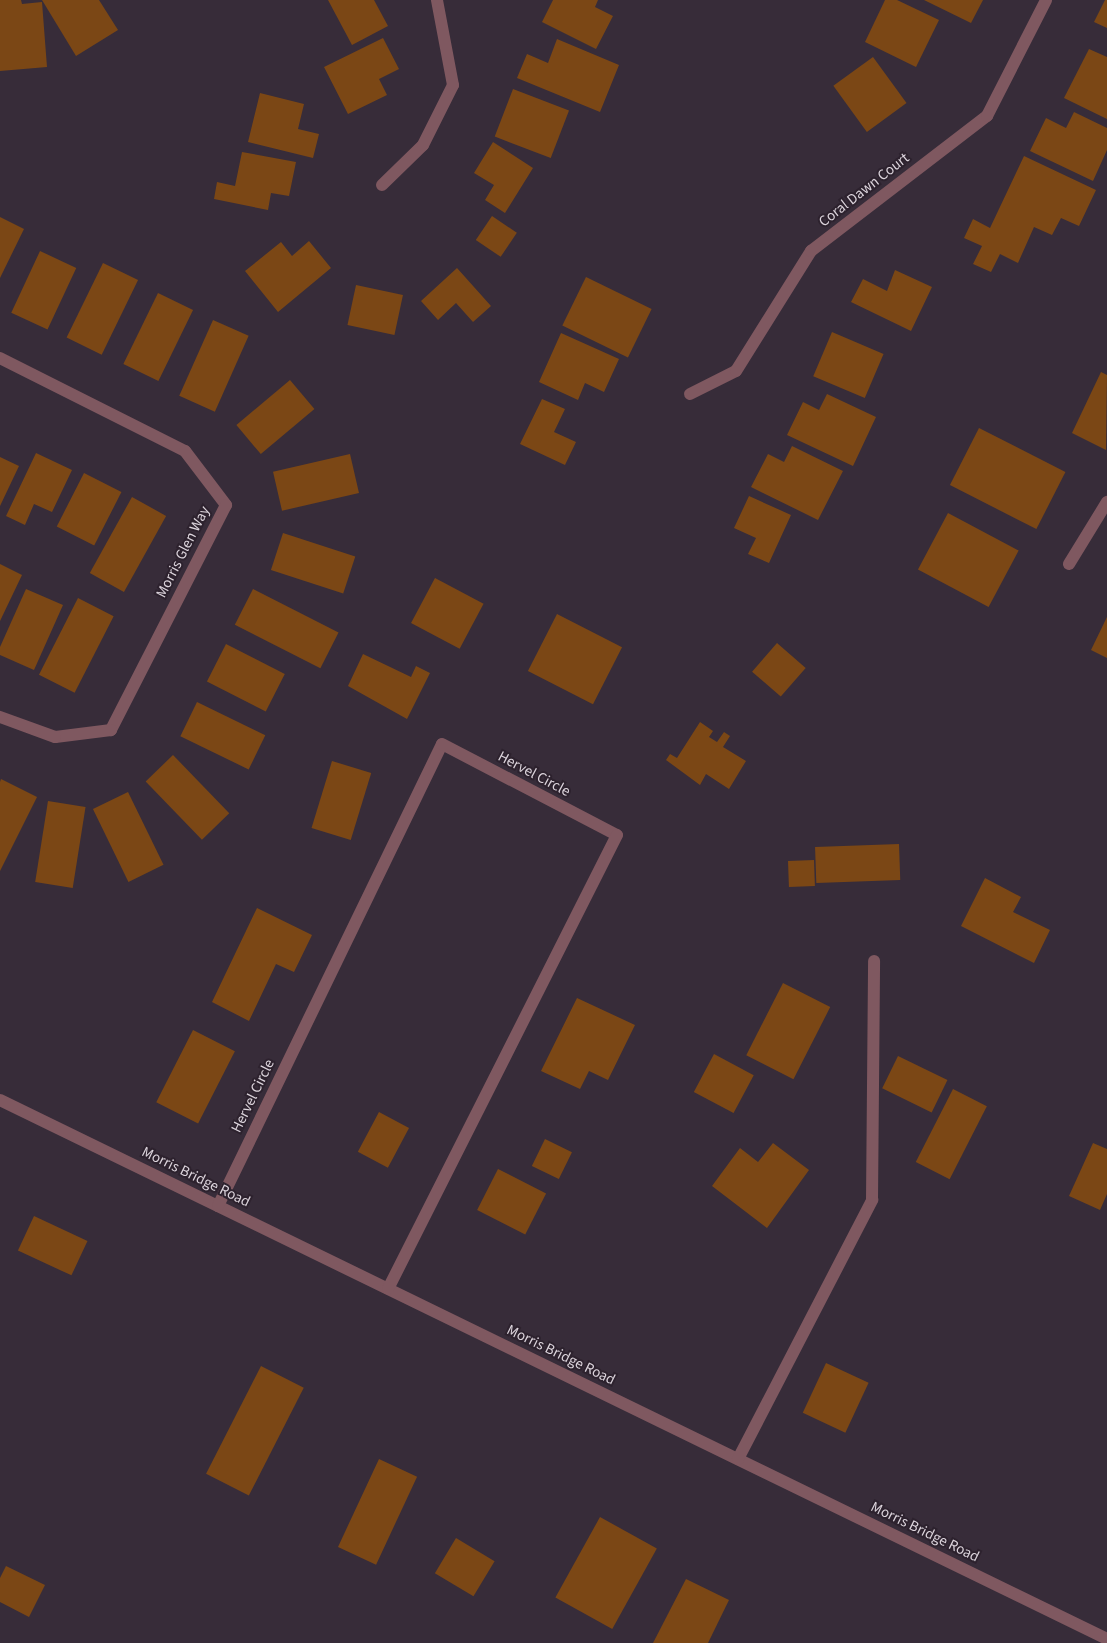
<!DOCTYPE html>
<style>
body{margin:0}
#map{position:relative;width:1107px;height:1643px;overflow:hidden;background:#372c39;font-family:"Source Sans 3",sans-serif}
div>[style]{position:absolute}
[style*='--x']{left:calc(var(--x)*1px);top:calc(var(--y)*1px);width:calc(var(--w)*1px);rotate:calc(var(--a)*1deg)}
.building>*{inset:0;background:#7b4715;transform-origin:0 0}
.minor>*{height:12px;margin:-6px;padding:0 6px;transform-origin:6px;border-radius:6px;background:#7f5860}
span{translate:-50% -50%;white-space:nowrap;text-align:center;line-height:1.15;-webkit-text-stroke:4px #2d222e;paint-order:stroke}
.street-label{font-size:15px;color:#dcd4dc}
</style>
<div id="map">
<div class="building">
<i style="clip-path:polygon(0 0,21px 0,22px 4px,42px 2px,47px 67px,0 71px)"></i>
<i style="clip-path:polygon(42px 0,99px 0,118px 30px,76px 56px)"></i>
<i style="clip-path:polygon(328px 0,374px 0,388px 26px,352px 45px)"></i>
<i style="clip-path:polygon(553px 0,598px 0,595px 7px,613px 16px,596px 49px,542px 22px)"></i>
<i style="clip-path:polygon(885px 0,897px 0,939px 20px,916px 67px,865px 42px)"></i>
<i style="clip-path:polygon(924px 0,983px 0,971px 23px)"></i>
<i style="clip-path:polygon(1105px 0,1107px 0,1107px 28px,1094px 22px)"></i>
<i style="clip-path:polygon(383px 38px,399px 69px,379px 79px,387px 95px,348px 114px,324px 67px)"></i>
<i style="clip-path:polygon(557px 39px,619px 65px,600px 112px,517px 78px,527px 54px,548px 63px)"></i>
<i style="clip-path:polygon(1089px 49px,1107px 57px,1107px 119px,1064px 98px)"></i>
<i style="left:873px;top:57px;width:57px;height:49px;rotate:54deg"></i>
<i style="left:513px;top:89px;width:60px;height:51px;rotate:21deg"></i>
<i style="clip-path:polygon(260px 93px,304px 104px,298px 129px,319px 134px,313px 158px,248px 142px)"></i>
<i style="clip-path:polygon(1074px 112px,1107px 128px,1107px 150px,1093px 181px,1030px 151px,1046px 118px,1066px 128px)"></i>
<i style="clip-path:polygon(493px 142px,533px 168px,505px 213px,485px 200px,494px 185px,474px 173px)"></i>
<i style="clip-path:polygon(242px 152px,296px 162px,289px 196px,271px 193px,268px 210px,214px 199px,217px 182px,235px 186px)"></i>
<i style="clip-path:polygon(1024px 156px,1096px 190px,1079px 226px,1061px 218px,1052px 235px,1034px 227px,1018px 263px,1000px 254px,991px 272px,973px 264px,982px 246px,964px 238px,973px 219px,990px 228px)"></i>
<i style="left:492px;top:216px;width:30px;height:29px;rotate:34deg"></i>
<i style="clip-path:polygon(0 217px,24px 229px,0 278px)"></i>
<i style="clip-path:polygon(309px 241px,331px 268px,278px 312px,245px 271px,281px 242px,292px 256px)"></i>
<i style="left:40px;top:251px;width:40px;height:68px;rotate:25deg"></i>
<i style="left:103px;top:263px;width:39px;height:83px;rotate:26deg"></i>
<i style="clip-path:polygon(457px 268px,491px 306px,473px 322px,456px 303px,438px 320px,421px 301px)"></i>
<i style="clip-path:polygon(895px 270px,932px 287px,911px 331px,851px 302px,863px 279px,887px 291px)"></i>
<i style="left:586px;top:277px;width:73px;height:54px;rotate:26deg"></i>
<i style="left:356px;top:285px;width:48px;height:41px;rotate:12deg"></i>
<i style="left:158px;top:293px;width:39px;height:79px;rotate:26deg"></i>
<i style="left:213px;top:320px;width:39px;height:83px;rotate:24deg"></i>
<i style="left:832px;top:332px;width:56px;height:48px;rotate:23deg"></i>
<i style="clip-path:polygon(561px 333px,619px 359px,604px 392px,585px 383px,578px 400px,539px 382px)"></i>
<i style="clip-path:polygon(1101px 372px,1107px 375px,1106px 450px,1072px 433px)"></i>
<i style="left:290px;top:380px;width:38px;height:70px;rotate:50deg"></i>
<i style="clip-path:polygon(827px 394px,876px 417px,853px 466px,787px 435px,803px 402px,819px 410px)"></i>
<i style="clip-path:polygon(542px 399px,565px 409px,554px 432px,576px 442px,565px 465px,520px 444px)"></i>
<i style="left:979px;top:428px;width:97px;height:64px;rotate:27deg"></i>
<i style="clip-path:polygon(792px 446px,843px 471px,818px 520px,751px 487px,768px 454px,784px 462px)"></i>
<i style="clip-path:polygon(36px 453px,72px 470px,52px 512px,34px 504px,25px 525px,6px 516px)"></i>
<i style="left:350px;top:454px;width:40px;height:79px;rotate:77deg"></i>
<i style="clip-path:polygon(0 457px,19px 466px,0 506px)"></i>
<i style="left:84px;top:473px;width:42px;height:60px;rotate:27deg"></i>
<i style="clip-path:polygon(749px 496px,791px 515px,769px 563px,748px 554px,756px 538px,734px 528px)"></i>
<i style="left:132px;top:497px;width:39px;height:87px;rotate:29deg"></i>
<i style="left:948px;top:513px;width:80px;height:64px;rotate:28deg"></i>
<i style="left:283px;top:533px;width:76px;height:39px;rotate:18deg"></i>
<i style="clip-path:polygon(0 564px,22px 575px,0 621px)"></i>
<i style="left:435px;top:578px;width:55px;height:51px;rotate:28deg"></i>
<i style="clip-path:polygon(26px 589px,63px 605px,34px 670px,0 655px,0 647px)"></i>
<i style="left:253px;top:589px;width:96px;height:40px;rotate:27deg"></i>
<i style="left:78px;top:598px;width:40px;height:86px;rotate:27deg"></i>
<i style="left:557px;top:614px;width:73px;height:64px;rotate:27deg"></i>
<i style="clip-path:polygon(1107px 617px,1107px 658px,1091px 650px)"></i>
<i style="left:777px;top:643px;width:38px;height:38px;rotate:41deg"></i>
<i style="left:226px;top:644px;width:66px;height:42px;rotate:27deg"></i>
<i style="clip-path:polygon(363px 654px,411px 677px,416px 666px,430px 673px,407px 719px,348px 686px)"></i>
<i style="left:197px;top:702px;width:76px;height:38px;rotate:26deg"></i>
<i style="clip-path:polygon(700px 722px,713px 731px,709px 737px,717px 742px,724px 732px,730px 736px,723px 747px,746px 761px,729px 789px,706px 774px,700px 785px,666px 760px,670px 754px,677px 758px)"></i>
<i style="left:173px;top:755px;width:81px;height:38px;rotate:46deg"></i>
<i style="left:332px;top:761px;width:41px;height:70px;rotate:17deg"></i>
<i style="clip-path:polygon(1px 779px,37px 797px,0 871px,0 782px)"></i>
<i style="left:128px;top:792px;width:81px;height:39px;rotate:64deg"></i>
<i style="left:48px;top:801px;width:38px;height:82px;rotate:9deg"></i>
<i style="left:899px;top:844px;width:36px;height:84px;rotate:88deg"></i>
<i style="left:814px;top:860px;width:26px;height:26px;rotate:88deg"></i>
<i style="clip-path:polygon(985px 878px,1021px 897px,1013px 912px,1050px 930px,1034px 963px,961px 926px)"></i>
<i style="clip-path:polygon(257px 908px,312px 935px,294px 972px,276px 964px,249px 1021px,212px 1002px)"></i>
<i style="left:783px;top:983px;width:53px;height:81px;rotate:27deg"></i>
<i style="clip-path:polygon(577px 998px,635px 1025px,608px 1080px,589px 1071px,580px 1089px,541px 1071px)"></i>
<i style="left:193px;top:1030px;width:47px;height:81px;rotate:27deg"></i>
<i style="left:714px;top:1054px;width:45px;height:43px;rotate:28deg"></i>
<i style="left:898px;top:1056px;width:55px;height:36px;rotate:26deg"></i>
<i style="left:953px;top:1089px;width:38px;height:82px;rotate:27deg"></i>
<i style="left:379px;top:1112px;width:34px;height:45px;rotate:28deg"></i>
<i style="left:545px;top:1139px;width:30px;height:30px;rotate:26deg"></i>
<i style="clip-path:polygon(773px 1143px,809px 1170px,767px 1228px,712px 1186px,740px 1148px,758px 1162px)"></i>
<i style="clip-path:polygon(1093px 1143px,1107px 1149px,1107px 1194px,1100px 1210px,1069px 1196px)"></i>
<i style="left:498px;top:1169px;width:54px;height:46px;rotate:27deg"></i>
<i style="left:34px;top:1216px;width:59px;height:38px;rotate:25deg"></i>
<i style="left:826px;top:1363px;width:47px;height:55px;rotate:25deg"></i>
<i style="left:261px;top:1366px;width:48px;height:121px;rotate:27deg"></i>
<i style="left:379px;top:1459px;width:42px;height:97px;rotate:25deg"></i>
<i style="left:600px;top:1517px;width:65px;height:92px;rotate:29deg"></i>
<i style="left:456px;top:1538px;width:45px;height:41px;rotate:31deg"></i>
<i style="clip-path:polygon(6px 1566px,45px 1585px,29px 1617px,0 1602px,0 1578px)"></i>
<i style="clip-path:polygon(686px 1579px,729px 1600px,708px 1643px,653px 1643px)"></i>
</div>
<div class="minor">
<i style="--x:382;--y:185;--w:57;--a:-44.3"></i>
<i style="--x:423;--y:145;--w:67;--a:-63.4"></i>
<i style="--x:453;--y:85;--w:86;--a:-100.7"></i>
<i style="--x:0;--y:358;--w:207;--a:26.7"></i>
<i style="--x:185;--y:451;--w:68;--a:52.8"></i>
<i style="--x:226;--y:505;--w:253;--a:117.1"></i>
<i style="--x:111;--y:730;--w:56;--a:172.9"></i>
<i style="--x:55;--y:737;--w:59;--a:-160"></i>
<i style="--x:690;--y:394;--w:51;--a:-26.6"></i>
<i style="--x:736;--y:371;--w:142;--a:-58"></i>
<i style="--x:811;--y:251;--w:222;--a:-37.5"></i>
<i style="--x:987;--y:116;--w:130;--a:-63"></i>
<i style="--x:1069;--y:564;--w:73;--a:-58.5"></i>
<i style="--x:0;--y:1100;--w:1231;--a:25.96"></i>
<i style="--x:218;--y:1206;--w:513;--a:-64.13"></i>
<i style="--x:442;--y:744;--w:197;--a:27.5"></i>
<i style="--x:617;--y:835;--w:508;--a:116.77"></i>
<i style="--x:738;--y:1459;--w:292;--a:-62.6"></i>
<i style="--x:872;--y:1200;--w:239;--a:-89.5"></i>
</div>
<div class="street-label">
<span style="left:864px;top:190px;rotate:-38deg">Coral Dawn Court</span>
<span style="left:183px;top:552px;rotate:-63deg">Morris Glen Way</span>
<span style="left:534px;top:774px;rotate:28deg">Hervel Circle</span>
<span style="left:253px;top:1096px;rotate:-64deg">Hervel Circle</span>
<span style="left:196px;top:1177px;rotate:26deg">Morris Bridge Road</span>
<span style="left:561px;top:1355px;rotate:26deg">Morris Bridge Road</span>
<span style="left:925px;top:1532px;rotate:26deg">Morris Bridge Road</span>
</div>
</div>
